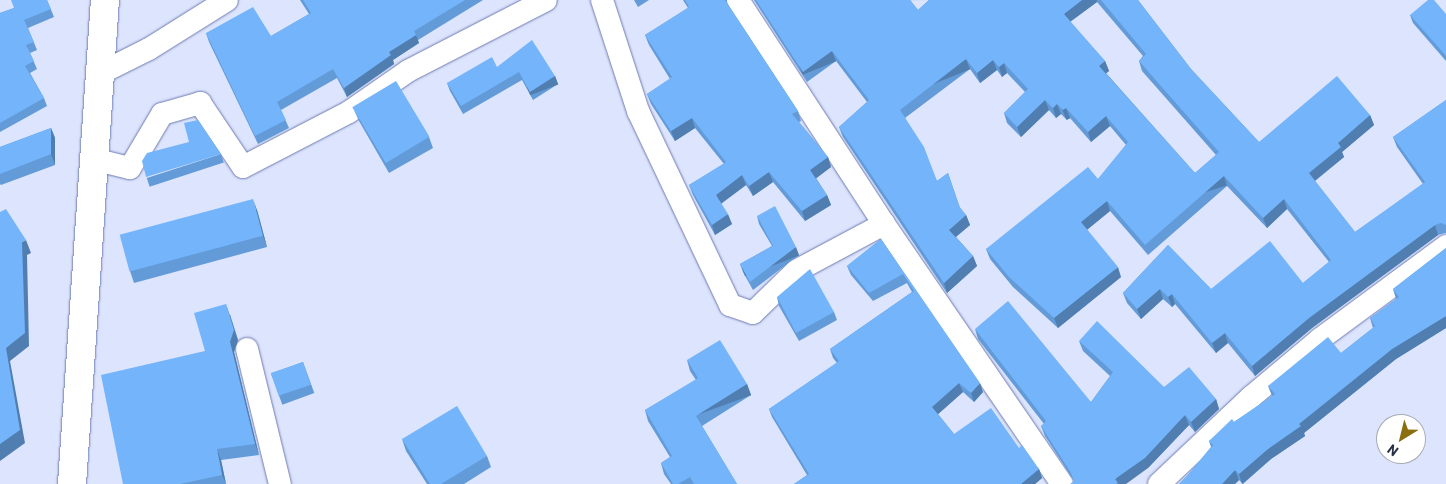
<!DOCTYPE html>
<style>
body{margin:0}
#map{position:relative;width:1446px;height:484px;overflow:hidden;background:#dde4fd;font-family:Barlow,sans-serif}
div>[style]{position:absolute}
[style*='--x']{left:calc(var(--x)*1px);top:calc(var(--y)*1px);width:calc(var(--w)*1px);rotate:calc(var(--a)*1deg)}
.roads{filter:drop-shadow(0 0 1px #6c7bb2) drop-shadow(0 0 1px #6c7bb2)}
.street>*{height:22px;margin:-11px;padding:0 11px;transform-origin:11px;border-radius:11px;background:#fff}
.secondary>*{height:28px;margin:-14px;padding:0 14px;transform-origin:14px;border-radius:14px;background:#fff}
.wall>*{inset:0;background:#639bd8;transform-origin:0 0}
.shaded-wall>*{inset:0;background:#507eb0;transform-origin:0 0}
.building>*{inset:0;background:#73b4fb;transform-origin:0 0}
span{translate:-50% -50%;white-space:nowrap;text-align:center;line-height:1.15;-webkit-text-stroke:4px #fff;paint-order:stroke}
.north{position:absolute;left:1376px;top:414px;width:50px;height:50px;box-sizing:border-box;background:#fff;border:1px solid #a9abb5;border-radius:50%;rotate:216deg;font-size:14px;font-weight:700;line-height:20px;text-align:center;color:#272e45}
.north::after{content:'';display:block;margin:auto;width:18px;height:22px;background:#896f10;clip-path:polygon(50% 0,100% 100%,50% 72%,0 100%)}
</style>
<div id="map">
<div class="roads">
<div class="street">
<i style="--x:602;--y:0;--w:117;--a:72"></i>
<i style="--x:638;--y:111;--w:215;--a:64.6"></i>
<i style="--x:730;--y:305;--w:24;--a:19"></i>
<i style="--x:753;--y:313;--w:60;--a:-44.3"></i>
<i style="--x:796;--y:271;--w:100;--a:-28.1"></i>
<i style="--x:738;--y:0;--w:267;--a:56.9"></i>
<i style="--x:884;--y:224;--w:315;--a:55.6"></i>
<i style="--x:103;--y:72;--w:51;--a:-26.6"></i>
<i style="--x:149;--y:49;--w:92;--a:-32.1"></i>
<i style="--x:93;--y:159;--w:38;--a:14"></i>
<i style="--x:130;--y:168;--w:63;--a:-59.3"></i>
<i style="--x:162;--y:114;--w:40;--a:-16"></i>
<i style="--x:200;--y:103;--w:77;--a:56.1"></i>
<i style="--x:243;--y:167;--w:119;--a:-27.4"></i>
<i style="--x:349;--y:112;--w:72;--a:-34.8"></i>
<i style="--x:408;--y:71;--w:155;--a:-27.2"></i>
<i style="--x:247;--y:349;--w:139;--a:76.3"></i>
<i style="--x:1159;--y:484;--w:127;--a:-43.4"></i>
<i style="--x:1251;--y:397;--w:90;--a:-40"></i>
<i style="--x:1320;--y:339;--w:157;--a:-36.4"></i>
</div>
<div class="secondary">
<i style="--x:72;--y:484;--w:485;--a:-86.1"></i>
</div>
</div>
<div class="wall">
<i style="clip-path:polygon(47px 0,54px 17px,28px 28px,37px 50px,30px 53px,37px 69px,30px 73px,44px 98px,47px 106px,0 132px,0 13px,14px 8px)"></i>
<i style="clip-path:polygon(300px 0,483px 0,418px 40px,419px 43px,393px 60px,394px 64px,347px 97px,337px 78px,281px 110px,289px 128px,258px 144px,209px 42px,206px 33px,271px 36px,309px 14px)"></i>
<i style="clip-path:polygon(634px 0,649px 0,638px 7px)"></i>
<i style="clip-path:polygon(683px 0,727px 0,727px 3px,798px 111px,801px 121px,799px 122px,828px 157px,831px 167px,816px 178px,827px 195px,831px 205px,805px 221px,773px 182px,753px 196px,746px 185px,721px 204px,732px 224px,715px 235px,693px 195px,689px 185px,724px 164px,695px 128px,675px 141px,651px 104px,647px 94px,670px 79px,649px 45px,645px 35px,688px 8px)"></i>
<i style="clip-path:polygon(evenodd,754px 0,910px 0,918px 10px,929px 0,1138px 0,1191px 69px,1259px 142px,1370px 115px,1374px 125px,1342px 152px,1344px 157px,1315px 181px,1355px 232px,1423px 184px,1397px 147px,1393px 137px,1446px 100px,1446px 233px,1445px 233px,1438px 235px,1312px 328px,1255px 376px,1228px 343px,1216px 353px,1175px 304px,1172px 307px,1163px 299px,1141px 319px,1127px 303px,1123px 293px,1168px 245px,1211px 289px,1303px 283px,1329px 262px,1287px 209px,1267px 228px,1227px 186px,1148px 255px,1110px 211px,1087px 230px,1121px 277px,1058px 328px,1013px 287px,990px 259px,986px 249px,1098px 179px,1126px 145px,1110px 126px,1091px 142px,1070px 118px,1067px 120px,1061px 114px,1056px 118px,1049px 110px,1021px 137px,1007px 123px,1004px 113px,1025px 92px,1007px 73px,1002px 77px,997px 70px,980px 83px,970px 69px,905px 118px,937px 181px,948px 173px,960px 208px,966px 215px,970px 225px,956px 237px,973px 256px,977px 266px,947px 293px,843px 137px,839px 127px,867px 102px,836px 61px,807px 82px,754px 0,1097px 2px,1143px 56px,1139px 61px,1142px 71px,1216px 155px,1195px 173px,1106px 73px,1109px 71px,1105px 61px,1070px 22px,1097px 2px)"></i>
<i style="clip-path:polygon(1446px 14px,1446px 61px,1413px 23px,1410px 15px)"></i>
<i style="clip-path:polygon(497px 67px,555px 76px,558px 84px,533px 100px,522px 80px,463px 114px,450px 91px,447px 83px)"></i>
<i style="clip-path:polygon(354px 110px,429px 137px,433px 148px,389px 173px,359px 121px)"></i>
<i style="clip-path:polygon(51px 128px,55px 138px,55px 165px,1px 185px,0 184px,0 147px)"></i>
<i style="left:221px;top:154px;width:9px;height:78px;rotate:72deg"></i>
<i style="clip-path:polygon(257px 210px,267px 247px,134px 283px,130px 271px)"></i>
<i style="clip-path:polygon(757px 216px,799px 255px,753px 290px,743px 272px,740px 264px,772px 246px,759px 224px)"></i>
<i style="clip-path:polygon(881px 239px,983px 392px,974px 402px,963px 392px,938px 414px,954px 434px,1019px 448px,1039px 469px,1042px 478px,1035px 484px,794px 484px,807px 475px,772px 417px,769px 409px,837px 363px,833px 358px,830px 349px,912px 292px,907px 283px,873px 301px,851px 275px,847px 266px)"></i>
<i style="clip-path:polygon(1446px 248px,1446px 328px,1396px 359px,1304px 433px,1305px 436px,1271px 459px,1243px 484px,1239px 480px,1235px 484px,1179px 484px,1188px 475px,1211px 447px,1209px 441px,1234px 422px,1272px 396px,1268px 386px,1341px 353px,1373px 328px,1370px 318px,1396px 299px,1393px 289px)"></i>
<i style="clip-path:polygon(777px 297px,834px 312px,837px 320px,799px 341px,779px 306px)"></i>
<i style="clip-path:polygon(230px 314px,238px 340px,234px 352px,259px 455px,221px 460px,226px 484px,123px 484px,205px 351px)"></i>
<i style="clip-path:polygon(975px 329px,1091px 402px,1110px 376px,1083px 351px,1079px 341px,1164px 387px,1216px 399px,1219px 409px,1195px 432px,1189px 425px,1148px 468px,1074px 481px,1045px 436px,1041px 426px,1044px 424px,978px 339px)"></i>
<i style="clip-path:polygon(687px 360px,747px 384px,751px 395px,702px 426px,737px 484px,671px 484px,664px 474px,661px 463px,670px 457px,648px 421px,645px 410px,696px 380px,690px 371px)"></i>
<i style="left:303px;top:362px;width:33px;height:34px;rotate:70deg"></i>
<i style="clip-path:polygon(402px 439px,487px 456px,491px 467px,464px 484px,427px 484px,406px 451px)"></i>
</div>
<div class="shaded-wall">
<i style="clip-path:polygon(1082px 0,1097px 0,1097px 2px,1067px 24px,1064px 14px)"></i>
<i style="clip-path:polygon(416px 35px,419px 43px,393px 60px,394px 64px,347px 97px,344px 88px,389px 52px)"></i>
<i style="left:832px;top:51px;width:11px;height:36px;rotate:68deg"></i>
<i style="left:966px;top:59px;width:11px;height:83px;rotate:68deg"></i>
<i style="clip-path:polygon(993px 60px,997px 70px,980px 83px,977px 73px)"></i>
<i style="clip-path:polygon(1105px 61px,1109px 71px,1103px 76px,1099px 66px)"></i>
<i style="clip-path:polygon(1004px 63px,1007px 73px,1002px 77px,999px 67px)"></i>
<i style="left:555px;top:76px;width:9px;height:30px;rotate:69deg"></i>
<i style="clip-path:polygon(1045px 100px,1049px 110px,1021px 137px,1017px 127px)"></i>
<i style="clip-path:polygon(1057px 104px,1061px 114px,1056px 118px,1053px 108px)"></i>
<i style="left:1066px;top:108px;width:11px;height:4px;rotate:68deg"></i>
<i style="clip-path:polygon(1370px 115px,1374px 125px,1342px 152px,1344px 157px,1312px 183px,1309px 173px,1338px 143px)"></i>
<i style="clip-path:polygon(1106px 116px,1110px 126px,1091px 142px,1088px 132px)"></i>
<i style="clip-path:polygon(692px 118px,695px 128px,675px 141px,671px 131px)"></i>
<i style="clip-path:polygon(51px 128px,55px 138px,55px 165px,51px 154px)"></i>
<i style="clip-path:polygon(828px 157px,831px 167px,814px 180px,810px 170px)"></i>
<i style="clip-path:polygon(769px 172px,773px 182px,753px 196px,749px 186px)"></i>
<i style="clip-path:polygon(742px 175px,746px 185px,719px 205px,716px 195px)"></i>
<i style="left:1224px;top:176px;width:10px;height:105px;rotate:73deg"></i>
<i style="clip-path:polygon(827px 195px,831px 205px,805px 221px,802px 211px)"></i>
<i style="clip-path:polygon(253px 199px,257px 210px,267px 247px,263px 236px)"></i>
<i style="clip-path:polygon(1284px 199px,1287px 209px,1267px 228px,1263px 218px)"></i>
<i style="clip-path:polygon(1107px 201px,1110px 211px,1084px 232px,1081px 222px)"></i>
<i style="clip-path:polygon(728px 214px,732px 224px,715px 235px,712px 225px)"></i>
<i style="clip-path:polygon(966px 215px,970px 225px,952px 240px,949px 230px)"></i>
<i style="clip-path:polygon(1435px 225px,1438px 235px,1312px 328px,1255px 376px,1252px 366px,1309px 318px)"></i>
<i style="clip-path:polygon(26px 240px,31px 253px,27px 255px,29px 346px,10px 361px,25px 443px,0 461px,0 444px,6px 348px,22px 242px)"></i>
<i style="left:796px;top:247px;width:9px;height:58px;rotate:69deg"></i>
<i style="clip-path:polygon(973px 256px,977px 266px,947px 293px,944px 283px)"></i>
<i style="clip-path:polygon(1118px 267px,1121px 277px,1058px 328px,1054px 318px)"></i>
<i style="clip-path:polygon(1160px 289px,1163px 299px,1141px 319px,1137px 309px)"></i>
<i style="clip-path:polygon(1172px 294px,1175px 304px,1172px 307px,1168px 297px)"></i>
<i style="clip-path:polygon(226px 304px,238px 340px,234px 352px,259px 455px,255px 444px,230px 342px)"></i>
<i style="clip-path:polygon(1446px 316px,1446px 328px,1396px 359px,1304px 433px,1305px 436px,1271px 459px,1242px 484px,1239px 474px,1268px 449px,1392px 349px)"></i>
<i style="clip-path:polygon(1225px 333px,1228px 343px,1216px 353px,1212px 343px)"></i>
<i style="clip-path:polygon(959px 383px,963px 392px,936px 416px,932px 407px)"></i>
<i style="clip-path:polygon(980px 383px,983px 392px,974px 402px,971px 393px)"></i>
<i style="left:747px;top:384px;width:12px;height:60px;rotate:70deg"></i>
<i style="clip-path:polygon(1216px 399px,1219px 409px,1195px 432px,1191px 422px)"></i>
<i style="clip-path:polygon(1185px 415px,1189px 425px,1148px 468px,1126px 484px,1116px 484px,1115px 479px)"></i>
<i style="clip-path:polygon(217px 449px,221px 460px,226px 484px,222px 475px)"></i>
<i style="clip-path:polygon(1039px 469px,1042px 478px,1035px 484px,1021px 484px)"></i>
<i style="clip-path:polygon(1235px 470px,1239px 480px,1235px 484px,1222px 484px)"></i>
</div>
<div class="building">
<i style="clip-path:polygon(11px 0,47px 0,51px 9px,24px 20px,34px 42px,26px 45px,34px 61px,25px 66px,44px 98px,0 123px,0 13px,14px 8px)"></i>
<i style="clip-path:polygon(303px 0,465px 0,414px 31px,416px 35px,389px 52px,391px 55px,344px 88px,333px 69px,277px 102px,286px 120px,255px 136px,206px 33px,253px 7px,271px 36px,311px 13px)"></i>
<i style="clip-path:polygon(685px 0,725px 0,798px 111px,792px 114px,828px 157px,810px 170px,827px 195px,802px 211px,769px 172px,749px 186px,742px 175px,716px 195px,728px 214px,712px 225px,689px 185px,726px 162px,692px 118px,671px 131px,647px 94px,672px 77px,645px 35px,689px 7px)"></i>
<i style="clip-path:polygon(756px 0,910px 0,918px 10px,929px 0,1082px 0,1064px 14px,1105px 61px,1099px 66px,1195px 173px,1219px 152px,1139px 61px,1146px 54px,1101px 0,1138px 0,1191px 69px,1259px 142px,1337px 76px,1370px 115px,1338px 143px,1341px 147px,1309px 173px,1355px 232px,1425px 182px,1393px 137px,1446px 100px,1446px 225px,1441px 223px,1435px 225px,1309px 318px,1252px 366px,1225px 333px,1212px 343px,1172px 294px,1168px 297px,1160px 289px,1137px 309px,1123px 293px,1168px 245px,1211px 289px,1270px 241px,1303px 283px,1331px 260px,1284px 199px,1263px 218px,1224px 176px,1145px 245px,1107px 201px,1081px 222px,1118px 267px,1054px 318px,1009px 277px,986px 249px,1088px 167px,1098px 179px,1128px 142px,1106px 116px,1088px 132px,1066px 108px,1063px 110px,1057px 104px,1053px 108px,1045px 100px,1017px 127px,1004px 113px,1028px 89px,1004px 63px,999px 67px,993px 60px,977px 73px,966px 59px,900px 110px,924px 147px,937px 181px,948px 173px,959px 206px,966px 215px,949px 230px,973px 256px,944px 283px,839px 127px,869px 100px,832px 51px,803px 72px)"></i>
<i style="clip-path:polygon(1428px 0,1434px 0,1446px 14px,1446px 56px,1410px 15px)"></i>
<i style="clip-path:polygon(532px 40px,555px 76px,530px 92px,519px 72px,461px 106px,447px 83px,492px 57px,497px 67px)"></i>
<i style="left:396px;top:81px;width:65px;height:51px;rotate:59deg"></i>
<i style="clip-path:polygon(198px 120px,221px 154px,146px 177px,142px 161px,147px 153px,189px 142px,184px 123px)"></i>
<i style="clip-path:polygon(51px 128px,51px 154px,0 174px,0 147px)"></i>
<i style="left:253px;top:199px;width:38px;height:138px;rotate:75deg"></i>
<i style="clip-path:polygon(775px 206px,796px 247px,750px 282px,740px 264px,773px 246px,757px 216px)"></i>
<i style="clip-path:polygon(6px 209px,26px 240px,22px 242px,25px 333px,6px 348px,20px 430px,0 444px,0 212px)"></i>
<i style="clip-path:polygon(881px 239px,980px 383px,971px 393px,959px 383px,932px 407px,954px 434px,991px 408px,1019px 448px,1022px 445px,1039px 469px,1021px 484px,794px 484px,809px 474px,769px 409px,839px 361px,830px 349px,914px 291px,903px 274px,869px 293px,847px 266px)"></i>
<i style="clip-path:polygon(1446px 248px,1446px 316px,1392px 349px,1299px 424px,1301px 426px,1268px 449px,1239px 474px,1235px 470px,1222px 484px,1179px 484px,1188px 475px,1213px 445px,1209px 441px,1232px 419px,1234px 422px,1275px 394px,1268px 386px,1328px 337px,1341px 353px,1375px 326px,1370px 318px,1399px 297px,1393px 289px)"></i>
<i style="clip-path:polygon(810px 269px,834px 312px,796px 333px,777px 297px)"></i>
<i style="clip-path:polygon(1008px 301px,1091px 402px,1113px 372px,1079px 341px,1097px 321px,1164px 387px,1189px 367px,1216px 399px,1191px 422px,1185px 415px,1145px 458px,1115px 479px,1118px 483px,1116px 484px,1070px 484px,1074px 481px,1071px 473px,1041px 426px,1046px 421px,975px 329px)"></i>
<i style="clip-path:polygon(226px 304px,234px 330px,230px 342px,255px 444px,217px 449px,222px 475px,180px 484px,123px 484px,101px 375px,205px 351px,194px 313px)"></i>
<i style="clip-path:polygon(720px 340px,747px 384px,696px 416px,737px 484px,694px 484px,690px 477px,678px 484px,673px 484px,661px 463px,672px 456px,645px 410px,698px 378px,687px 360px)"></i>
<i style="left:303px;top:362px;width:24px;height:34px;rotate:71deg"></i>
<i style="clip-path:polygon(457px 406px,487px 456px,441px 484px,430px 484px,402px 439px)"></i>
</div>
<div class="north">N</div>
</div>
